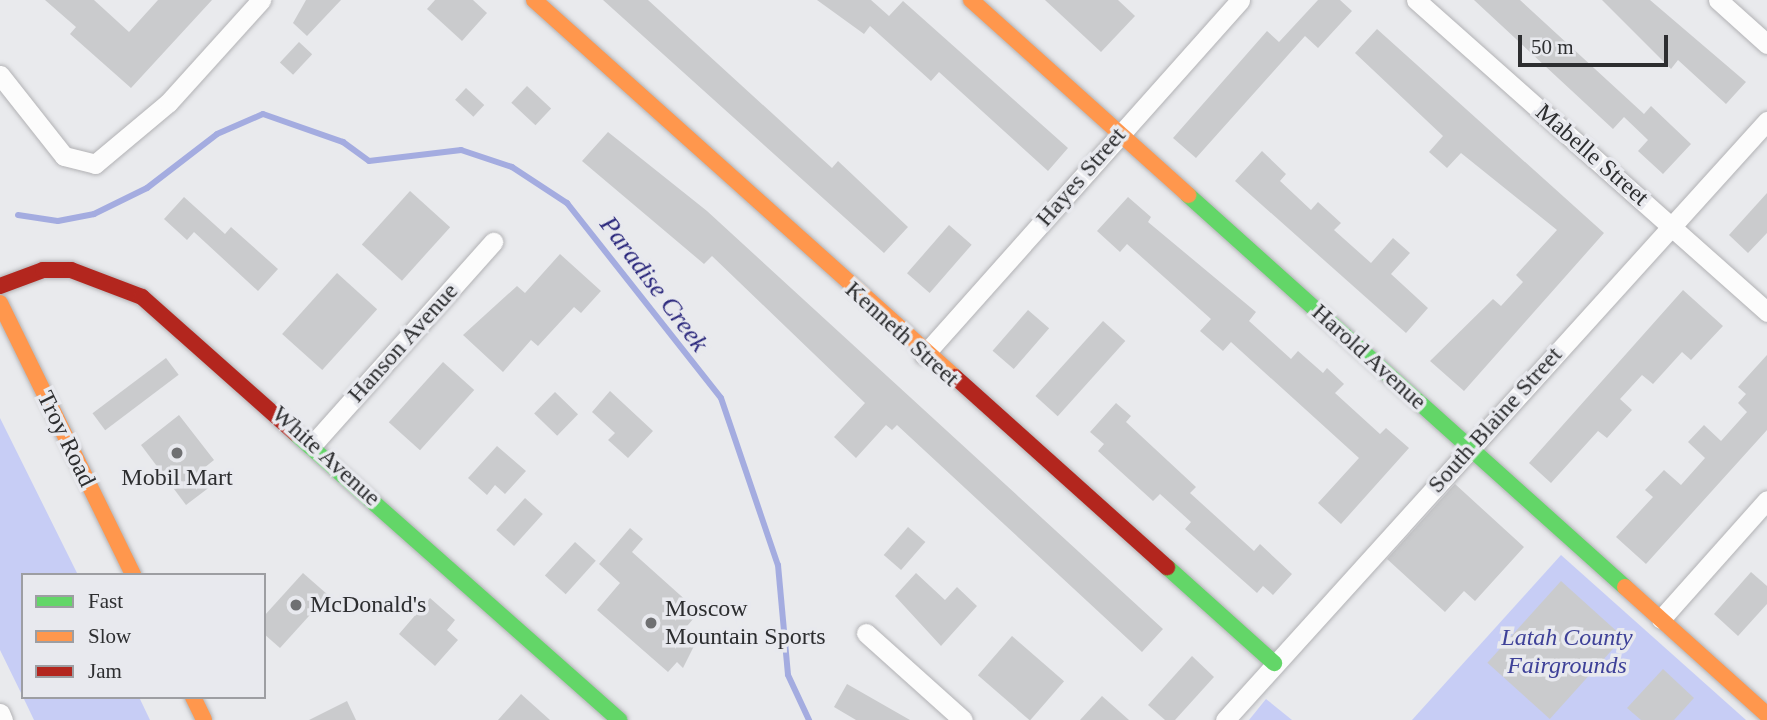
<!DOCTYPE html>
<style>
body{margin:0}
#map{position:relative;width:1767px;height:720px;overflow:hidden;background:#e9eaed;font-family:"Times New Roman",serif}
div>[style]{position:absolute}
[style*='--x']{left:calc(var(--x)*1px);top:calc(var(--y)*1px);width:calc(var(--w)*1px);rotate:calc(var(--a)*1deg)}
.green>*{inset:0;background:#c7cdf5}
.stream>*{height:6px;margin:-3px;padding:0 3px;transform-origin:3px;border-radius:3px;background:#a4ace0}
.building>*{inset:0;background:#cacbcd;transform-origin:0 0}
.roads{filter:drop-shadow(0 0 2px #b2b2b5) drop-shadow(0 0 2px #b2b2b5)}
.street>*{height:19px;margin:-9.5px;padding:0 9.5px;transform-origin:9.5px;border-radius:9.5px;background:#fcfcfc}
.fast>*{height:16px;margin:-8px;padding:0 8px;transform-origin:8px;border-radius:8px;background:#63d668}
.slow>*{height:16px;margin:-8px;padding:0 8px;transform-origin:8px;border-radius:8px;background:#ff974d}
.jam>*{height:16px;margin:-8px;padding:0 8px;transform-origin:8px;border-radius:8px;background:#b3261e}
.dots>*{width:19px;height:19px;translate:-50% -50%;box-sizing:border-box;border:4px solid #e8e9ee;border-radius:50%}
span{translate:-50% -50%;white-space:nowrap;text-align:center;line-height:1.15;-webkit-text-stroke:7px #e8e9ee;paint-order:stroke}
.street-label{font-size:24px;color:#2d2e30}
.poi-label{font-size:24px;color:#2d2e30}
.left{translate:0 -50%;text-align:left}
.park-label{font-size:24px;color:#3e4198;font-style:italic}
.water-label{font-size:26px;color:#2a277c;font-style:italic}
.legend{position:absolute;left:21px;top:573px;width:245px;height:126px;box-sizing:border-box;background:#e8e9ee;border:2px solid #9d9ea2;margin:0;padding:9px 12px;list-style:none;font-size:21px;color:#2d2e30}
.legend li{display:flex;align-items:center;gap:14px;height:35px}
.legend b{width:35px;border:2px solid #9d9ea2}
.scale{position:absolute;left:1518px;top:35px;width:150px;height:32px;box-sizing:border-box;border:4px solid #2d2e30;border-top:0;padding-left:9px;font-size:21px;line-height:24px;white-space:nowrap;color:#2d2e30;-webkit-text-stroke:5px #e8e9ee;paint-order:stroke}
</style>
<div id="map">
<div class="green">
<i style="clip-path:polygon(0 418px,78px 575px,23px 575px,23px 697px,0 650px)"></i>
<i style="clip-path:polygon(1561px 555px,1746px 720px,1412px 720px)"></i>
<i style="clip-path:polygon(23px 697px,139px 697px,150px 720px,34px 720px)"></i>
<i style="clip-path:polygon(1266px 699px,1292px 720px,1249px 720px)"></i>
</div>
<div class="stream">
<i style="--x:18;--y:215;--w:40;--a:8.5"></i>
<i style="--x:58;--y:221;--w:37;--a:-11"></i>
<i style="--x:94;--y:214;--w:59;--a:-26.1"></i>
<i style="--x:147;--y:188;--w:88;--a:-37.6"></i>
<i style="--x:217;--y:134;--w:50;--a:-23.5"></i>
<i style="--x:263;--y:114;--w:85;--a:19.3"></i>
<i style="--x:343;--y:142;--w:32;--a:36"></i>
<i style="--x:369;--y:161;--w:93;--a:-6.8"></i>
<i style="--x:461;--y:150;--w:54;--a:18.4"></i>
<i style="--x:512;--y:167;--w:66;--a:33.2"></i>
<i style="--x:567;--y:203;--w:248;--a:51.7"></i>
<i style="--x:721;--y:398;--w:176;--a:71.2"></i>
<i style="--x:778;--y:565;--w:110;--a:84.8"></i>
<i style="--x:788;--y:675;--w:50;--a:65"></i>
</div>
<div class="building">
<i style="clip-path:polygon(45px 0,94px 0,129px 32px,158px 0,212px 0,131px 88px,70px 34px,76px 27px)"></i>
<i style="clip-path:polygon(306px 0,341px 0,307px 36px,293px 23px)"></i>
<i style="clip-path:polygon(435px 0,473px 0,487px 13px,462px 41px,427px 9px)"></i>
<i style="clip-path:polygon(603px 0,648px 0,832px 168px,838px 161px,908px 227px,884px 253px)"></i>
<i style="clip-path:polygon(817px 0,871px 0,889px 16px,903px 1px,1068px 148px,1048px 171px,939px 72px,931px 81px,870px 26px,864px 34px)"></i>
<i style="clip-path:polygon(1045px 0,1118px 0,1135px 16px,1101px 52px)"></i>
<i style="clip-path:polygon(1318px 0,1340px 0,1352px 11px,1318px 48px,1305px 36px,1196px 158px,1173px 138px,1267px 31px,1279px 42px)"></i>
<i style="clip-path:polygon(1474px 0,1520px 0,1644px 114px,1651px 106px,1691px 144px,1663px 174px,1638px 151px,1648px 140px,1624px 117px,1613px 129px)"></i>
<i style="clip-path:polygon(1602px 0,1650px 0,1746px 82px,1726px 104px,1678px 60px,1671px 69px)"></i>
<i style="clip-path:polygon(1377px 29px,1604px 233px,1464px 391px,1430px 361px,1493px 299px,1501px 306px,1523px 282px,1516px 275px,1557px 230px,1461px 153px,1447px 168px,1429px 152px,1443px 136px,1355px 53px)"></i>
<i style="left:299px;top:42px;width:18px;height:28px;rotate:43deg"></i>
<i style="left:527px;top:86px;width:33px;height:23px;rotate:43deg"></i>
<i style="left:466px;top:88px;width:25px;height:16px;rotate:43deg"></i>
<i style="clip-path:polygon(608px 132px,707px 211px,1163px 629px,1142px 652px,897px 425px,892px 430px,886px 425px,856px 458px,834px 437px,865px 403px,712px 256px,704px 264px,582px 161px)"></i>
<i style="clip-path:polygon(1262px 151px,1286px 174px,1280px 181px,1311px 210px,1318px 202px,1341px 223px,1334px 230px,1371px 263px,1393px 238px,1410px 253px,1391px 274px,1428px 308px,1406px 333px,1235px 181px)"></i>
<i style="left:410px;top:191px;width:54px;height:72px;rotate:42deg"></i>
<i style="clip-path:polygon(1767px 193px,1767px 233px,1748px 253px,1729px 235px)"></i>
<i style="clip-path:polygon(184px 197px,225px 234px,231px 227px,278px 269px,258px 291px,194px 232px,187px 240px,164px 219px)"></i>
<i style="clip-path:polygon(1128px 197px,1151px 217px,1148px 222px,1256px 312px,1249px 321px,1291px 359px,1298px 351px,1323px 373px,1327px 368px,1344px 384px,1335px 393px,1380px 434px,1386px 428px,1409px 448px,1341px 524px,1318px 503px,1359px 458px,1231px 342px,1223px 351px,1200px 331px,1211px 319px,1127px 244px,1120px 252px,1097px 231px)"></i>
<i style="left:949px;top:225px;width:30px;height:64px;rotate:41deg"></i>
<i style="clip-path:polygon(560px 254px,601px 291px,581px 313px,574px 307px,538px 346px,531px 340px,503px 372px,463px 335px,517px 286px,525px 293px)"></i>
<i style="left:337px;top:273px;width:54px;height:82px;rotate:42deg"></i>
<i style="clip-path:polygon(1683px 290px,1723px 326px,1691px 360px,1682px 352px,1653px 384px,1642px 375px,1620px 399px,1632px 410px,1607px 438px,1598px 431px,1551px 483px,1529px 463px)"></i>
<i style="left:1028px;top:310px;width:28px;height:54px;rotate:41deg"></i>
<i style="left:1103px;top:321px;width:30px;height:101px;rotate:42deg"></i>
<i style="clip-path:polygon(1767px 355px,1767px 430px,1646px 564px,1616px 537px,1653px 497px,1645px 490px,1664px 470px,1681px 485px,1705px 458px,1688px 442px,1704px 425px,1721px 441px,1747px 412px,1738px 403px,1746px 394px,1738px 387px)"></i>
<i style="left:166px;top:358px;width:21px;height:92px;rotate:53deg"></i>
<i style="left:443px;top:362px;width:42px;height:81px;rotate:42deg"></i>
<i style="clip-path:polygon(610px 391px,653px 431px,628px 458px,608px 440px,615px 433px,592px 412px)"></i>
<i style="left:555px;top:392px;width:32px;height:30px;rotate:44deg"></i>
<i style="clip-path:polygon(1116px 403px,1131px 416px,1126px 422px,1196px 487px,1190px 493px,1254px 551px,1260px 544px,1292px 574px,1273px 595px,1263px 586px,1257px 593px,1185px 529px,1191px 522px,1160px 494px,1153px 501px,1098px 451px,1104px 444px,1090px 432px)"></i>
<i style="clip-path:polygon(179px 415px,214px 460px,204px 468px,215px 483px,186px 505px,141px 445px)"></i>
<i style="clip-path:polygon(497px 446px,526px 471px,505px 494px,495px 485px,487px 495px,468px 478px)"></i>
<i style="clip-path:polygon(1455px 484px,1524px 547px,1475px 601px,1464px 591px,1445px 612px,1387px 559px)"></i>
<i style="left:525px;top:498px;width:24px;height:43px;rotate:42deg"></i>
<i style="left:908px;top:527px;width:23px;height:37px;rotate:41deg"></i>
<i style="clip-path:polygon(630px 528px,643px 539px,632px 552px,699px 612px,682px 632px,695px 644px,683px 668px,677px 662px,668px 672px,597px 610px,620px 583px,599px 564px)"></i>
<i style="left:575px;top:542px;width:28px;height:45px;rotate:42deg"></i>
<i style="clip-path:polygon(1751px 572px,1767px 586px,1767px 604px,1738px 636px,1714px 614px)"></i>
<i style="clip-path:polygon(303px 573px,328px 595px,280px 648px,264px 634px,264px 616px)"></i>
<i style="clip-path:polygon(916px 573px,945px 600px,957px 587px,977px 606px,941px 646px,895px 596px)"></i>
<i style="left:1561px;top:581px;width:84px;height:110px;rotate:42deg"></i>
<i style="clip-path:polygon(430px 598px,455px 620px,447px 630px,458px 640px,435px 666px,399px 634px)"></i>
<i style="left:1012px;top:636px;width:69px;height:52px;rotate:41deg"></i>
<i style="clip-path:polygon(1192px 656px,1214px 677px,1175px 720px,1165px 720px,1148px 705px)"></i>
<i style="clip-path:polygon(1663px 669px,1694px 698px,1674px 720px,1641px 720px,1627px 708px)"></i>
<i style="clip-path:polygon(847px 684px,910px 720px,856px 720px,834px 707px)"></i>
<i style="clip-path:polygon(521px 694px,550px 720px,498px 720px)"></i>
<i style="clip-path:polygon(1102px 696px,1129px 720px,1080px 720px)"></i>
<i style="clip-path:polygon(347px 701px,356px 720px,309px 720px)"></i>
</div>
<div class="roads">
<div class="street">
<i style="--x:1416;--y:0;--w:470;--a:41.6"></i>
<i style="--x:1718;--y:0;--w:66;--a:41.9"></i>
<i style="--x:0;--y:75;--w:103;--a:51.7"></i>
<i style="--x:64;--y:156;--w:32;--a:14"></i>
<i style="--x:95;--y:164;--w:95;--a:-39.9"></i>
<i style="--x:168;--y:103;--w:139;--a:-47.9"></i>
<i style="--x:924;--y:355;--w:475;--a:-48.3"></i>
<i style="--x:313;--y:444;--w:271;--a:-48.3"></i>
<i style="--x:1661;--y:619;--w:159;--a:-48.3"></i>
<i style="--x:866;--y:633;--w:130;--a:41.9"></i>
<i style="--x:0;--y:713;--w:8;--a:67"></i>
<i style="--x:1225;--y:720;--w:808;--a:-47.86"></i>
</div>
<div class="fast">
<i style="--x:1188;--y:195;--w:587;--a:41.89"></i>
<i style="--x:295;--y:433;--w:433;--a:41.5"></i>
<i style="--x:1167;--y:567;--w:144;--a:41.9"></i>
</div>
<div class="slow">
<i style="--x:534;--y:0;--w:565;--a:41.84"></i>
<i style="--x:971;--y:0;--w:292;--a:41.9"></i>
<i style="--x:0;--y:303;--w:303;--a:63.9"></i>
<i style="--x:1625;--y:587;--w:191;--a:42"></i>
<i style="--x:193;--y:697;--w:25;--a:64"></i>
</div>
<div class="jam">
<i style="--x:0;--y:286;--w:46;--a:-20.4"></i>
<i style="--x:43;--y:270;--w:28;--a:0"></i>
<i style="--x:71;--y:270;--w:76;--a:20.8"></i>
<i style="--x:142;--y:297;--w:205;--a:41.6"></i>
<i style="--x:955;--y:377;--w:285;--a:41.9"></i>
</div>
</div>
<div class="dots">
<i style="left:177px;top:453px;background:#6f7072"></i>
<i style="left:296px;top:605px;background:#6f7072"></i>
<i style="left:651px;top:623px;background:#6f7072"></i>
</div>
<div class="street-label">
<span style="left:1592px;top:155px;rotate:41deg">Mabelle Street</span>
<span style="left:1081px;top:177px;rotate:-49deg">Hayes Street</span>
<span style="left:902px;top:334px;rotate:42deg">Kenneth Street</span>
<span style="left:403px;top:343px;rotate:-48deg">Hanson Avenue</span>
<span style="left:1369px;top:357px;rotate:42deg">Harold Avenue</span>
<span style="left:1495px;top:420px;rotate:-48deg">South Blaine Street</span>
<span style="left:66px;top:439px;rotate:64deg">Troy Road</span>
<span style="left:326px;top:456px;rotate:42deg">White Avenue</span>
</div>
<div class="poi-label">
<span style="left:177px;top:478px">Mobil Mart</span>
<span class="left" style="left:310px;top:605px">McDonald's</span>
<span class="left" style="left:665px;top:623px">Moscow<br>Mountain Sports</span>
</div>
<div class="park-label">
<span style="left:1567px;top:652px">Latah County<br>Fairgrounds</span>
</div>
<div class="water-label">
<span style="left:654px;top:284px;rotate:53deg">Paradise Creek</span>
</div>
<ul class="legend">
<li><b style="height:9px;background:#63d668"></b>Fast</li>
<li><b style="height:9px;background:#ff974d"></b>Slow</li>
<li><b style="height:9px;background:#b3261e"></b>Jam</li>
</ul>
<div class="scale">50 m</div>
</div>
